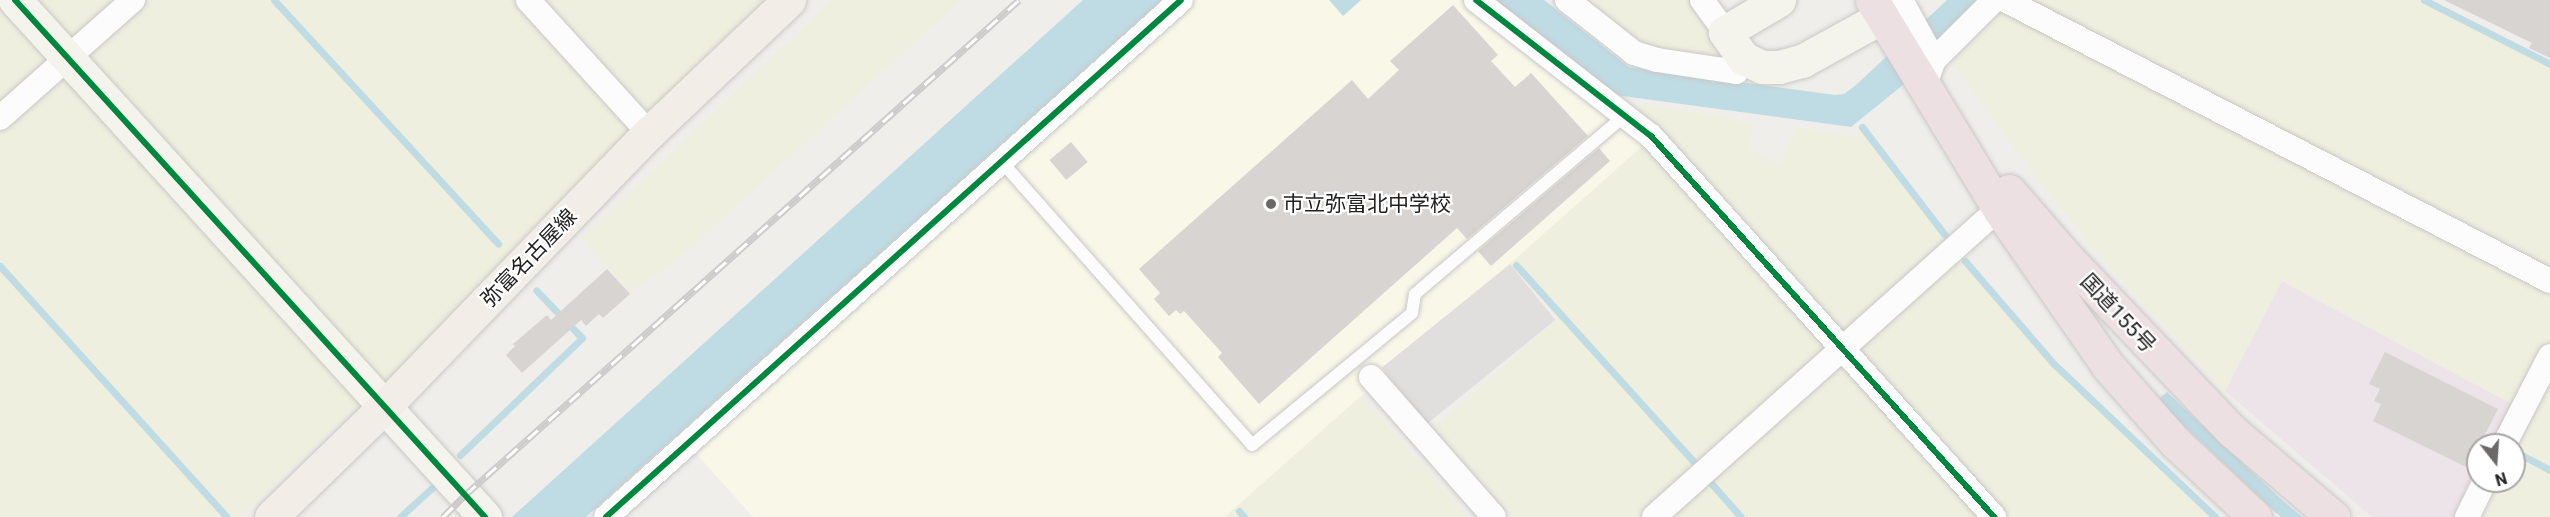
<!DOCTYPE html>
<meta charset="utf-8">
<style>
body{margin:0}
#map{position:relative;width:2550px;height:517px;overflow:hidden;background:#f0eeeb;font-family:Roboto,"Noto Sans JP",sans-serif}
div>[style]{position:absolute}
[style*='--x']{left:calc(var(--x)*1px);top:calc(var(--y)*1px);width:calc(var(--w)*1px);rotate:calc(var(--a)*1deg)}
.industrial>*{inset:0;background:#ede4e9}
.education>*{inset:0;background:#f8f7e8}
.farmland>*{inset:0;background:#efefdf}
.parking>*{inset:0;background:#e0dfde;transform-origin:0 0}
.water>*{inset:0;background:#bfdbe3}
.stream>*{height:7px;margin:-3.5px;padding:0 3.5px;transform-origin:3.5px;border-radius:3.5px;background:#bfdbe3}
.building>*{inset:0;background:#d7d4d2;transform-origin:0 0}
.roads{filter:drop-shadow(0 0 2px #c9c8c7) drop-shadow(0 0 2px #c9c8c7)}
.lane>*{height:12px;margin:-6px;padding:0 6px;transform-origin:6px;border-radius:6px;background:#fdfcfc}
.street>*{height:24px;margin:-12px;padding:0 12px;transform-origin:12px;border-radius:12px;background:#fdfcfc}
.secondary>*{height:33px;margin:-16.5px;padding:0 16.5px;transform-origin:16.5px;border-radius:16.5px;background:#f4f4ed}
.primary>*{height:33px;margin:-16.5px;padding:0 16.5px;transform-origin:16.5px;border-radius:16.5px;background:#f3ede7}
.highway>*{height:33px;margin:-16.5px;padding:0 16.5px;transform-origin:16.5px;border-radius:16.5px;background:#ece0e2}
.rail>*{height:7px;margin-top:-3.5px;transform-origin:0;background:repeating-linear-gradient(90deg,#fff 0 14px,#ccc 0 28px);box-sizing:border-box;border-block:2px solid #ccc}
.cycleway>*{height:6px;margin:-3px;padding:0 3px;transform-origin:3px;border-radius:3px;background:#00873e}
.dots>*{width:16px;height:16px;translate:-50% -50%;box-sizing:border-box;border:3px solid #fff;border-radius:50%}
span{translate:-50% -50%;white-space:nowrap;text-align:center;line-height:1.15;-webkit-text-stroke:4.5px #fff;paint-order:stroke}
.poi-label{font-size:21px;color:#222}
.left{translate:0 -50%;text-align:left}
.street-label{font-size:21px;color:#222}
.north{position:absolute;left:2466px;top:433px;width:60px;height:60px;box-sizing:border-box;background:#fff;border:2px solid #a7a7a7;border-radius:50%;rotate:163deg;font-size:16px;font-weight:700;line-height:24px;text-align:center;color:#222}
.north::after{content:'';display:block;margin:auto;width:21px;height:27px;background:#6a6968;clip-path:polygon(50% 0,100% 100%,50% 72%,0 100%)}
</style>
<div id="map">
<div class="industrial">
<i style="clip-path:polygon(2282px 281px,2516px 406px,2497px 445px,2478px 445px,2478px 481px,2460px 517px,2372px 517px,2225px 391px)"></i>
</div>
<div class="education">
<i style="clip-path:polygon(1192px 0,1461px 0,1645px 144px,1225px 517px,753px 517px,692px 449px)"></i>
</div>
<div class="farmland">
<i style="clip-path:polygon(0 0,52px 54px,0 102px)"></i>
<i style="clip-path:polygon(37px 0,118px 0,73px 40px)"></i>
<i style="clip-path:polygon(148px 0,512px 0,632px 134px,390px 385px,379px 384px,85px 57px)"></i>
<i style="clip-path:polygon(537px 0,772px 0,646px 120px)"></i>
<i style="clip-path:polygon(832px 0,961px 0,678px 259px,630px 293px,581px 238px)"></i>
<i style="clip-path:polygon(1578px 0,1692px 0,1729px 52px,1720px 61px,1635px 45px)"></i>
<i style="clip-path:polygon(2026px 0,2432px 0,2550px 61px,2550px 271px)"></i>
<i style="clip-path:polygon(2006px 8px,2550px 290px,2550px 341px,2516px 406px,2282px 281px,2225px 391px,2098px 255px,2037px 179px,1947px 56px,1989px 15px)"></i>
<i style="clip-path:polygon(67px 74px,362px 403px,239px 517px,0 517px,0 129px)"></i>
<i style="clip-path:polygon(1620px 102px,1719px 116px,1753px 125px,1749px 150px,1780px 164px,1796px 127px,1853px 136px,1861px 131px,1942px 237px,1846px 331px,1834px 330px)"></i>
<i style="clip-path:polygon(1645px 144px,1824px 338px,1823px 351px,1636px 517px,1512px 517px,1433px 428px,1558px 318px,1510px 264px)"></i>
<i style="clip-path:polygon(1964px 255px,2057px 362px,2220px 517px,2003px 517px,1860px 358px,1862px 340px)"></i>
<i style="clip-path:polygon(1834px 364px,1844px 366px,1981px 517px,1664px 517px)"></i>
<i style="clip-path:polygon(2550px 376px,2550px 517px,2479px 517px,2497px 481px,2514px 481px,2514px 448px)"></i>
<i style="clip-path:polygon(1361px 396px,1468px 517px,1225px 517px)"></i>
</div>
<div class="parking">
<i style="left:1510px;top:264px;width:72px;height:165px;rotate:51deg"></i>
</div>
<div class="water">
<i style="clip-path:polygon(1083px 0,1162px 0,586px 517px,512px 517px)"></i>
<i style="clip-path:polygon(1329px 0,1361px 0,1343px 16px)"></i>
<i style="clip-path:polygon(1491px 0,1544px 0,1629px 67px,1835px 95px,1844px 94px,1856px 85px,1947px 0,1980px 0,1914px 76px,1851px 127px,1615px 95px)"></i>
<i style="clip-path:polygon(2167px 392px,2282px 500px,2302px 517px,2281px 517px,2273px 510px,2157px 400px)"></i>
</div>
<div class="stream">
<i style="--x:274;--y:0;--w:331;--a:47.4"></i>
<i style="--x:2424;--y:0;--w:141;--a:26.9"></i>
<i style="--x:1862;--y:127;--w:136;--a:52.5"></i>
<i style="--x:1965;--y:261;--w:136;--a:49.2"></i>
<i style="--x:2054;--y:364;--w:222;--a:43.5"></i>
<i style="--x:1516;--y:265;--w:264;--a:47.9"></i>
<i style="--x:0;--y:266;--w:338;--a:47.9"></i>
<i style="--x:2516;--y:452;--w:38;--a:28"></i>
<i style="--x:460;--y:455;--w:169;--a:-43.8"></i>
<i style="--x:582;--y:338;--w:66;--a:-133.8"></i>
<i style="--x:1711;--y:483;--w:45;--a:48.6"></i>
<i style="--x:1239;--y:511;--w:8;--a:50"></i>
<i style="--x:400;--y:517;--w:46;--a:-42.4"></i>
</div>
<div class="building">
<i style="clip-path:polygon(2444px 0,2550px 0,2550px 58px,2529px 48px,2532px 43px)"></i>
<i style="clip-path:polygon(1453px 5px,1498px 55px,1491px 61px,1515px 87px,1531px 73px,1588px 136px,1467px 239px,1457px 228px,1259px 404px,1218px 357px,1222px 353px,1184px 311px,1180px 314px,1176px 310px,1169px 316px,1154px 299px,1160px 293px,1139px 269px,1352px 80px,1368px 99px,1399px 70px,1390px 61px)"></i>
<i style="left:1071px;top:142px;width:26px;height:28px;rotate:50deg"></i>
<i style="clip-path:polygon(1599px 148px,1610px 161px,1491px 266px,1478px 251px)"></i>
<i style="clip-path:polygon(607px 269px,630px 294px,603px 318px,599px 314px,586px 326px,581px 320px,522px 373px,506px 355px,515px 346px,513px 344px,547px 315px,551px 320px)"></i>
<i style="clip-path:polygon(2385px 352px,2498px 409px,2468px 468px,2373px 421px,2381px 404px,2374px 401px,2380px 389px,2369px 384px)"></i>
</div>
<div class="roads">
<div class="lane">
<i style="--x:1001;--y:161;--w:379;--a:48.5"></i>
<i style="--x:1252;--y:445;--w:207;--a:-39.5"></i>
<i style="--x:1412;--y:313;--w:19;--a:-81"></i>
<i style="--x:1415;--y:294;--w:276;--a:-40.4"></i>
</div>
<div class="street">
<i style="--x:528;--y:0;--w:180;--a:47.7"></i>
<i style="--x:1476;--y:0;--w:222;--a:37.9"></i>
<i style="--x:1651;--y:136;--w:513;--a:48"></i>
<i style="--x:1567;--y:0;--w:85;--a:38.3"></i>
<i style="--x:1634;--y:53;--w:24;--a:17"></i>
<i style="--x:1657;--y:60;--w:80;--a:8.6"></i>
<i style="--x:1736;--y:72;--w:16;--a:-63"></i>
<i style="--x:1702;--y:0;--w:39;--a:54"></i>
<i style="--x:1901;--y:0;--w:68;--a:61.2"></i>
<i style="--x:2005;--y:0;--w:613;--a:27.28"></i>
<i style="--x:1924;--y:87;--w:29;--a:-70"></i>
<i style="--x:1934;--y:60;--w:85;--a:-45"></i>
<i style="--x:0;--y:118;--w:178;--a:-41.6"></i>
<i style="--x:1371;--y:377;--w:186;--a:48.7"></i>
<i style="--x:2504;--y:445;--w:100;--a:-62.7"></i>
<i style="--x:606;--y:517;--w:773;--a:-41.96"></i>
<i style="--x:1654;--y:517;--w:462;--a:-41.8"></i>
<i style="--x:2467;--y:517;--w:40;--a:-63.4"></i>
</div>
<div class="secondary">
<i style="--x:15;--y:0;--w:699;--a:47.73"></i>
<i style="--x:1779;--y:0;--w:63;--a:149.3"></i>
<i style="--x:1725;--y:32;--w:32;--a:55"></i>
<i style="--x:1743;--y:58;--w:21;--a:25"></i>
<i style="--x:1762;--y:67;--w:17;--a:0"></i>
<i style="--x:1779;--y:67;--w:24;--a:-15"></i>
<i style="--x:1802;--y:61;--w:91;--a:-28.8"></i>
</div>
<div class="primary">
<i style="--x:271;--y:517;--w:159;--a:-44.2"></i>
<i style="--x:385;--y:406;--w:380;--a:-46"></i>
<i style="--x:649;--y:133;--w:193;--a:-43.5"></i>
</div>
<div class="highway">
<i style="--x:1872;--y:0;--w:245;--a:58.7"></i>
<i style="--x:1999;--y:209;--w:191;--a:55.2"></i>
<i style="--x:2108;--y:366;--w:103;--a:48.6"></i>
<i style="--x:2176;--y:443;--w:108;--a:43.1"></i>
<i style="--x:2009;--y:191;--w:90;--a:49.1"></i>
<i style="--x:2068;--y:259;--w:238;--a:46.4"></i>
<i style="--x:2232;--y:431;--w:133;--a:40.4"></i>
</div>
</div>
<div class="rail">
<i style="--x:443;--y:517;--w:31;--a:-45"></i>
<i style="--x:465;--y:495;--w:743;--a:-41.78"></i>
</div>
<div class="cycleway">
<i style="--x:15;--y:0;--w:699;--a:47.73"></i>
<i style="--x:1476;--y:0;--w:222;--a:37.9"></i>
<i style="--x:1651;--y:136;--w:513;--a:48"></i>
<i style="--x:606;--y:517;--w:773;--a:-41.96"></i>
</div>
<div class="dots">
<i style="left:1271px;top:204px;background:#6a6968"></i>
</div>
<div class="poi-label">
<span class="left" style="left:1283px;top:204px">市立弥富北中学校</span>
</div>
<div class="street-label">
<span style="left:529px;top:258px;rotate:-46deg">弥富名古屋線</span>
<span style="left:2118px;top:313px;rotate:47deg">国道155号</span>
</div>
<div class="north">N</div>
</div>
